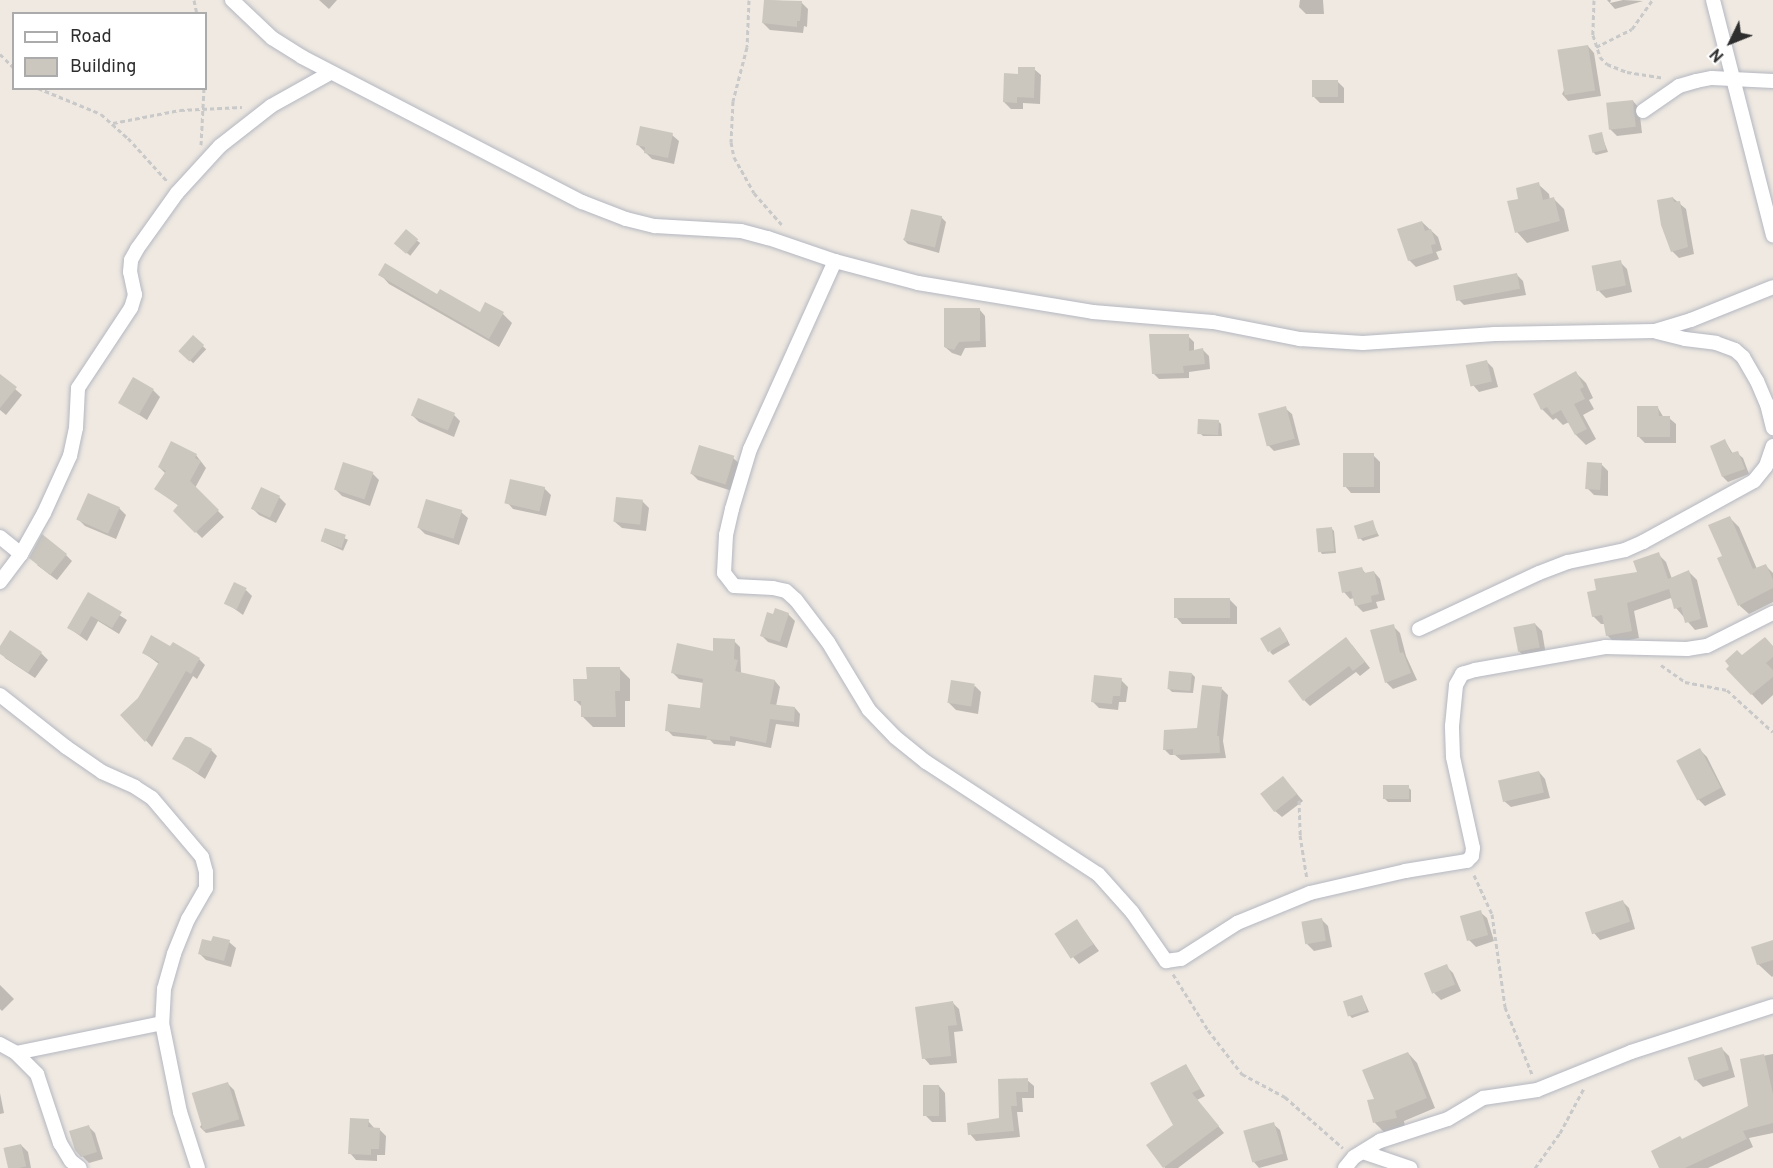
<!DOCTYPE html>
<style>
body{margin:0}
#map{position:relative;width:1773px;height:1168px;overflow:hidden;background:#efe9e1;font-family:Overpass,sans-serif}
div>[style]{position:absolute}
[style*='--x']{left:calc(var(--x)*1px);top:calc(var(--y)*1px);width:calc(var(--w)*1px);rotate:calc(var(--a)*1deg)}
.shadow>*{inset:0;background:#0003;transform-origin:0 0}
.building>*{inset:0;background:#cbc7bf;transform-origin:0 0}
.path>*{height:3px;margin-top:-1.5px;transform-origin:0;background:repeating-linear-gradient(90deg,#c9c9c9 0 4.5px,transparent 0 7.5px)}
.roads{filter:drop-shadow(0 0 2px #b4b7c1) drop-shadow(0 0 2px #b4b7c1)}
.street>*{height:14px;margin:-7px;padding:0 7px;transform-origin:7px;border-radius:7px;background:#fff}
span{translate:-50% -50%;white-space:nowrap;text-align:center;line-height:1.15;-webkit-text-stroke:4.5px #fff;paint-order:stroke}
.legend{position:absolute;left:12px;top:12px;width:195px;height:78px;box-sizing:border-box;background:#fff;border:2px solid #ababab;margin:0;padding:8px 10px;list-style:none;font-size:18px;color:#2e2e2e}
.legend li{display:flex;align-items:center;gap:12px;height:30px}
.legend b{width:30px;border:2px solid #ababab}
.north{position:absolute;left:1701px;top:12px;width:60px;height:60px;-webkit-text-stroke:4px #fff;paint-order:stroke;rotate:227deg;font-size:16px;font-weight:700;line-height:24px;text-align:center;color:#2e2e2e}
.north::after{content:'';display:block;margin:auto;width:21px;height:27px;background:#2e2e2e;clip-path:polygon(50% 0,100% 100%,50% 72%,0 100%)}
</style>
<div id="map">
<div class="shadow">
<i style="clip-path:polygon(319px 0,337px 0,329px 9px)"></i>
<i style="clip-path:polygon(765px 0,801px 2px,808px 9px,807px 27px,804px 26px,803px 33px,770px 30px,763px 23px)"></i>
<i style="clip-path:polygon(1300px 0,1323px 0,1324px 14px,1306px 14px,1299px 7px)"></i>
<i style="clip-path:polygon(1607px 0,1611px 0,1610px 3px,1623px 0,1643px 1px,1615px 9px)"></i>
<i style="clip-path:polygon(1588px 46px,1594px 53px,1601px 96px,1568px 101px,1562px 94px)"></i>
<i style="clip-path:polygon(1034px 69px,1041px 75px,1040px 104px,1023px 103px,1023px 109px,1011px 109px,1004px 102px,1020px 75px)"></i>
<i style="clip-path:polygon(1337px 81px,1344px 88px,1344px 103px,1320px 103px,1313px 96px)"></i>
<i style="clip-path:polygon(1633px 101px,1639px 108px,1642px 133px,1617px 136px,1610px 129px)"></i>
<i style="clip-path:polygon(1601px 134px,1608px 152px,1596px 155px,1593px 152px)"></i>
<i style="clip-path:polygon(672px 135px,679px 141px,674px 164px,652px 159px,638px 145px)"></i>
<i style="clip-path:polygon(1538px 184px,1549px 194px,1550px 200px,1554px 199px,1564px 209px,1569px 231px,1527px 243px,1517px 232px,1520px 200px)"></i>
<i style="clip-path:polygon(1673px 198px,1686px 209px,1694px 254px,1679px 258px,1672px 251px)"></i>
<i style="clip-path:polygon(941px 217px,946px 222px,939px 253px,908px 244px,903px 239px)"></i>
<i style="clip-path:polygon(1422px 222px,1438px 237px,1442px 250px,1436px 252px,1439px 259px,1416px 267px,1409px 260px)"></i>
<i style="left:406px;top:232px;width:18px;height:16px;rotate:38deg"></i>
<i style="clip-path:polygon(1620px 262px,1627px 269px,1632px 292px,1606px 298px,1599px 291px)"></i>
<i style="clip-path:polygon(380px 274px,480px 314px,503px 314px,512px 323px,499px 347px,389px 284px)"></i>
<i style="clip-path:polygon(1517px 275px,1523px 281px,1526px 295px,1464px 305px,1457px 298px)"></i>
<i style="clip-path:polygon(979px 309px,985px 316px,986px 347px,965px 348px,961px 356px,952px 353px,945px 347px)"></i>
<i style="clip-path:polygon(1188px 336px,1194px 342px,1194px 351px,1203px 350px,1209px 356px,1210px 369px,1189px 372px,1189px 378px,1159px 379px,1153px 373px)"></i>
<i style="left:193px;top:337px;width:18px;height:19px;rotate:43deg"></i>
<i style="clip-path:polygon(1486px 361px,1493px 368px,1498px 387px,1479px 392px,1473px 385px)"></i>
<i style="clip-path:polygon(1576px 373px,1586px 383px,1593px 398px,1589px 400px,1594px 409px,1583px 415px,1596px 439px,1586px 445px,1576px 435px,1569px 422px,1563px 425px,1556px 418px,1553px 420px,1542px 409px,1535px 395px)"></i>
<i style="clip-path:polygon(0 376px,22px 395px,6px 415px,0 410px)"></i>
<i style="clip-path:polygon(153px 390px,160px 397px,147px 420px,121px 403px)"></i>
<i style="clip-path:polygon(1285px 408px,1292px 414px,1300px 445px,1274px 451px,1268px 445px)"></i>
<i style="clip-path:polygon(1658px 408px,1664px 418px,1669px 418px,1676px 424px,1676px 443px,1645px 443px,1638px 436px)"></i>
<i style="clip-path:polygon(412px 415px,454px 415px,460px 421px,454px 437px,419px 422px)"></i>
<i style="clip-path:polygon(1218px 421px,1221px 424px,1222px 436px,1203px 436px,1200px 433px)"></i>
<i style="clip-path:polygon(1725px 441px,1733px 454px,1737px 453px,1743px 458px,1749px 474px,1728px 482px,1723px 477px)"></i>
<i style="clip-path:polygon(196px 455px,206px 468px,195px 488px,224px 517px,202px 538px,175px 511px,179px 506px,156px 489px,166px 474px,159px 467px)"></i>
<i style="clip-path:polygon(1373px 455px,1380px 462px,1380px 493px,1351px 493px,1345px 486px)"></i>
<i style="clip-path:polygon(733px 458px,740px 464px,732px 491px,698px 480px,691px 473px)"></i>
<i style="clip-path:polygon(1601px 464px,1608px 471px,1608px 496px,1594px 495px,1588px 489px)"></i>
<i style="clip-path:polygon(372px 473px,379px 480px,370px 506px,342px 496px,335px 489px)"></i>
<i style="clip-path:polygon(544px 488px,551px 495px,546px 516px,513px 509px,507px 502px)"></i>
<i style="clip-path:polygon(279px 497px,286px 504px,276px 523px,259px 515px,252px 508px)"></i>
<i style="clip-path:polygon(642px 501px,649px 508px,646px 531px,622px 528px,615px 522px)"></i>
<i style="clip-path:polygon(119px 508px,126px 515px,116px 539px,85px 526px,78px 519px)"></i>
<i style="clip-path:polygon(461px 512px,468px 518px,459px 545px,425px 534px,419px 528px)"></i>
<i style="clip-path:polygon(1730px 518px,1739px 527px,1757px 569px,1766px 566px,1773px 573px,1773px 602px,1749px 614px,1740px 606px,1719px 559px,1724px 557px)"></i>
<i style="clip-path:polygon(1372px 522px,1379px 536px,1363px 541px,1360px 538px)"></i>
<i style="clip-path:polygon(1331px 528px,1334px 531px,1336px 553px,1322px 554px,1320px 551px)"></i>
<i style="left:326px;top:530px;width:24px;height:12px;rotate:24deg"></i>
<i style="clip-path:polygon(1658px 554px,1666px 562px,1672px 579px,1689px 572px,1697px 580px,1708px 627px,1695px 630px,1676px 608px,1671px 598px,1634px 611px,1639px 638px,1615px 643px,1607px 635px,1605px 624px,1601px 624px,1593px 616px)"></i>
<i style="clip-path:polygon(66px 555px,72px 561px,57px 580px,37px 565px)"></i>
<i style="clip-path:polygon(1362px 569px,1366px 574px,1374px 572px,1380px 579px,1385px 600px,1376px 602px,1378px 608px,1363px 612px,1356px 605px,1354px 598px,1350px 599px,1344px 592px)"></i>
<i style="clip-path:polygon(246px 590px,252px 596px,243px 615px,225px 602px)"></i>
<i style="clip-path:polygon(88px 595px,127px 620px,119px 634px,98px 621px,87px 641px,69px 628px)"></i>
<i style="clip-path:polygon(1230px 600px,1237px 607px,1237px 624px,1182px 624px,1176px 617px)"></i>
<i style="clip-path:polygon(788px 614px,795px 621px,787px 648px,768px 642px,761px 635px)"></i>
<i style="clip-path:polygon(1535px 624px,1542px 631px,1546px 655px,1525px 658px,1519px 651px)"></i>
<i style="clip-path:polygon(1393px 626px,1400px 633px,1406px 656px,1417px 680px,1393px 689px,1386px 682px)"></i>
<i style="clip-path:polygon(1283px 632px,1290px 645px,1273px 655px,1270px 652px)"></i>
<i style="clip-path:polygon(734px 641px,740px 647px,741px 673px,775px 681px,780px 687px,776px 706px,795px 708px,800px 714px,799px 727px,776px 724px,771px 748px,736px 741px,735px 746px,714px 744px,710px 740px,673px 736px,667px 730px,702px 710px,704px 683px,679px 679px,673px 673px)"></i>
<i style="clip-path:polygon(1352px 645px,1370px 668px,1360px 676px,1356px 672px,1310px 706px,1304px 700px)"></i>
<i style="clip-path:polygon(0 648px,41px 653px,48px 660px,35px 678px,5px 658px)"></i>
<i style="clip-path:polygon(171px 648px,199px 659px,205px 665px,197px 679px,193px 676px,152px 747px,122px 715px,139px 699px,159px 664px,144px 653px)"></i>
<i style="clip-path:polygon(1773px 650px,1773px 695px,1762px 705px,1728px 669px,1742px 657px)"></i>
<i style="clip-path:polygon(619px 668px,630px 679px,630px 701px,625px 701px,625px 727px,593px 727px,583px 717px,583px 708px,575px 700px,588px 681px)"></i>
<i style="clip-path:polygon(1192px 674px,1195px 677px,1193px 693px,1172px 692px,1169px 689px)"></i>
<i style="clip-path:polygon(1121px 680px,1128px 687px,1126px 702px,1119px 702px,1118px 710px,1099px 708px,1092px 701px)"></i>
<i style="clip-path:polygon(975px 686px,981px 692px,978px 714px,956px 710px,949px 703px)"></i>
<i style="clip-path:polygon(1222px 689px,1228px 695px,1223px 741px,1226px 758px,1181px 760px,1175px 755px,1170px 755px,1164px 749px,1198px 729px)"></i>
<i style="clip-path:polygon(211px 750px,217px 756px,205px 779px,174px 758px)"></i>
<i style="clip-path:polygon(1700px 750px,1707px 757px,1726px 795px,1705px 806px,1698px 799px)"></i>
<i style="clip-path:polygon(1539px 772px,1545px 779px,1550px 798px,1511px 807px,1504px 801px)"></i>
<i style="clip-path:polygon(1283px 778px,1303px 801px,1282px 817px,1275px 811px)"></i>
<i style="clip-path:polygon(1408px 787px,1411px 790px,1411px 802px,1388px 802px,1385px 799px)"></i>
<i style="clip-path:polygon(1622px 901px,1629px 908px,1635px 929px,1600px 940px,1594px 933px)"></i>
<i style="clip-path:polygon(1480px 912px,1487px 918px,1494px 941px,1476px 947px,1469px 940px)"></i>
<i style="clip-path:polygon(1321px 919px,1328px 926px,1332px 947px,1314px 951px,1307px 944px)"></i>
<i style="clip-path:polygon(1077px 921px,1099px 951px,1079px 964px,1073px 957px)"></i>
<i style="clip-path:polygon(229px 942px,236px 948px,231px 967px,206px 960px,199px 953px,212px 943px)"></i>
<i style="clip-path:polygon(1773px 942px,1773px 976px,1772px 977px,1758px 964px)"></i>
<i style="clip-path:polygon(1446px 966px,1453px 973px,1461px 991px,1441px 1000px,1434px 993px)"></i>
<i style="clip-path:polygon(0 985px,14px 999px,2px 1011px,0 1009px)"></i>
<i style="clip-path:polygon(1362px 996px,1369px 1012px,1352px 1018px,1349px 1015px)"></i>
<i style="clip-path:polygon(952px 1002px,959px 1009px,963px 1031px,954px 1032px,957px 1063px,930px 1065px,924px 1058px)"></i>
<i style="clip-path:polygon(1722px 1049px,1729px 1056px,1735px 1077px,1703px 1087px,1696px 1080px)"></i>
<i style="clip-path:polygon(1408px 1053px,1417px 1063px,1435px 1108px,1404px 1121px,1405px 1127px,1384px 1132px,1375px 1123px,1376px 1100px)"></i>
<i style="clip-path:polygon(1773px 1054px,1773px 1133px,1749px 1138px,1753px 1147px,1708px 1168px,1661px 1168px,1682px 1140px,1750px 1107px,1741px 1060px)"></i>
<i style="clip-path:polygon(1186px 1065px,1205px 1096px,1197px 1100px,1224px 1133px,1178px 1168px,1165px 1168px,1148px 1145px,1175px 1126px)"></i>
<i style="clip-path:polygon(1000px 1080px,1027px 1080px,1034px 1086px,1034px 1098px,1022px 1098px,1023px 1112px,1017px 1112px,1020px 1137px,976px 1141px,970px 1134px,1001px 1120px)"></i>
<i style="clip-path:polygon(227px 1083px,234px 1090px,245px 1126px,206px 1133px,200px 1127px)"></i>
<i style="clip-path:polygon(939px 1086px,945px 1093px,946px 1122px,932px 1122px,925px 1115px)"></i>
<i style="clip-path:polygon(0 1093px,4px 1113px,0 1114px)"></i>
<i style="clip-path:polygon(368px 1121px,375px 1129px,379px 1129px,386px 1136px,385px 1155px,377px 1155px,377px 1161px,356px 1160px,350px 1153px)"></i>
<i style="clip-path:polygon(1273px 1124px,1280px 1130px,1288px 1160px,1259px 1168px,1253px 1161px)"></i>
<i style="clip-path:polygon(89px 1127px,95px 1133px,103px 1159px,89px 1163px,82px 1156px)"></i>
<i style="clip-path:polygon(21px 1145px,28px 1152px,31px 1168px,9px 1168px,5px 1148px)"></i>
</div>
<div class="building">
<i style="clip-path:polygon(764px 0,802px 1px,800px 21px,797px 21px,797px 27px,762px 23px)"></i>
<i style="left:1588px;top:45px;width:46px;height:31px;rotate:81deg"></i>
<i style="clip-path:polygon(1018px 67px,1035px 67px,1034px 98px,1017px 97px,1017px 103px,1003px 102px,1004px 73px,1018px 74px)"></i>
<i style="left:1312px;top:80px;width:26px;height:17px"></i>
<i style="left:1633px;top:100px;width:27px;height:27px;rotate:84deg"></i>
<i style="clip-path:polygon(640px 126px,673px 133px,668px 158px,644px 153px,645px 147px,636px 145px)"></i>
<i style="left:1602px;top:132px;width:18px;height:14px;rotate:77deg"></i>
<i style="clip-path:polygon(1539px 182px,1543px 200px,1554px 197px,1560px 221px,1515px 233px,1507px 201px,1518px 199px,1516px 188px)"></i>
<i style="clip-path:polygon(1673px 197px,1674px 202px,1680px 201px,1688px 247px,1671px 252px,1661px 225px,1657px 200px)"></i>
<i style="left:911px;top:209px;width:32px;height:32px;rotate:13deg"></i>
<i style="clip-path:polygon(1422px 221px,1425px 231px,1431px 229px,1436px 244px,1431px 245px,1433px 253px,1408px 261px,1397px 229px)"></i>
<i style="left:406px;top:229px;width:16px;height:19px;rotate:40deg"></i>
<i style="left:1621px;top:260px;width:26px;height:30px;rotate:79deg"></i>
<i style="clip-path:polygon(385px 263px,437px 294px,440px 289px,480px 312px,485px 302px,504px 312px,489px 339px,378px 275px)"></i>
<i style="left:1517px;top:273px;width:16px;height:65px;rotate:79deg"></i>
<i style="clip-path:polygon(944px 308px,980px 308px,980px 341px,959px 342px,954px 350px,944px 347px)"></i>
<i style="clip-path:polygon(1149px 334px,1189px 334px,1189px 351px,1203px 348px,1205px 364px,1183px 366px,1184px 373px,1152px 374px)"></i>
<i style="left:193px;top:335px;width:15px;height:22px;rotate:42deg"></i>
<i style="left:1487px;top:360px;width:22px;height:22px;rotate:77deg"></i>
<i style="clip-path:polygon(1576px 371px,1584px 387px,1580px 389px,1585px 399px,1574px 404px,1587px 429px,1575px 435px,1561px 410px,1552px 415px,1547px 407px,1541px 410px,1533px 394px)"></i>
<i style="clip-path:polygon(0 374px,17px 387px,0 408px)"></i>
<i style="left:133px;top:377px;width:24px;height:30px;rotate:30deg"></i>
<i style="left:418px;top:398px;width:40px;height:19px;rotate:22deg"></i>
<i style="left:1286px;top:406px;width:34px;height:29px;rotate:75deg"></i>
<i style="clip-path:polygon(1637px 406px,1658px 406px,1659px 416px,1670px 416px,1670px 437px,1637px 437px)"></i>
<i style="left:1198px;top:419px;width:21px;height:15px;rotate:3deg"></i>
<i style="clip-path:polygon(1725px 439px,1731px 453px,1738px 451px,1745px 469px,1722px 477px,1710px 446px)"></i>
<i style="clip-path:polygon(171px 441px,197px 454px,195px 458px,201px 461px,190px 481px,219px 510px,195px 533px,173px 511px,178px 505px,154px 489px,166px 471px,158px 467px)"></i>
<i style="left:699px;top:445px;width:37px;height:30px;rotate:17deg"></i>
<i style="left:1343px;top:453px;width:31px;height:34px"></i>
<i style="left:343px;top:462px;width:32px;height:29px;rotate:18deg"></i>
<i style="left:1587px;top:462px;width:15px;height:27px;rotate:4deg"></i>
<i style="left:510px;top:479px;width:36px;height:25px;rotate:13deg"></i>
<i style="left:261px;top:487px;width:21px;height:24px;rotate:25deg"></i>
<i style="left:88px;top:493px;width:35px;height:29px;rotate:24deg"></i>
<i style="left:616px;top:497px;width:27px;height:25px;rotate:6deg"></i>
<i style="left:426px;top:499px;width:38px;height:30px;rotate:17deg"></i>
<i style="clip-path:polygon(1730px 516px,1753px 569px,1766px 564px,1773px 580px,1773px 588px,1738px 606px,1717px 558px,1722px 556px,1708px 525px)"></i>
<i style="left:1373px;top:520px;width:14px;height:20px;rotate:73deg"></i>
<i style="left:1332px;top:527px;width:24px;height:16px;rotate:85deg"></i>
<i style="left:325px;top:528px;width:22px;height:14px;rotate:18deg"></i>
<i style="clip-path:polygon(42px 534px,67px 554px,50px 575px,29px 558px)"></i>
<i style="clip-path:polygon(1659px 552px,1668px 579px,1689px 570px,1701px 619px,1685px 623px,1681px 607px,1674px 609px,1669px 589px,1627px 603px,1632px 631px,1606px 636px,1602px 615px,1592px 617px,1587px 592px,1596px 590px,1594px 579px,1637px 572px,1633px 561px)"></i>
<i style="clip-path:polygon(1362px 567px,1364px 573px,1374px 571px,1379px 594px,1371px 596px,1372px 602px,1355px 606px,1351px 591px,1342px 593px,1338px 572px)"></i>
<i style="left:234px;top:582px;width:14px;height:24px;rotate:25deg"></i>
<i style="clip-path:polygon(88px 592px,122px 612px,112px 628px,91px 616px,80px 635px,67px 628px)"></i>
<i style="left:1174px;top:598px;width:56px;height:20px"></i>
<i style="clip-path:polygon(775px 608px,789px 613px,780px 642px,760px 636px,767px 612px,773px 614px)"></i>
<i style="left:1535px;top:623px;width:25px;height:22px;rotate:79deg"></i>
<i style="clip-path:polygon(1394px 624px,1400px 653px,1403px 652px,1411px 673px,1385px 683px,1370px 630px)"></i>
<i style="left:1280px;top:627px;width:16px;height:23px;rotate:60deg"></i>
<i style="clip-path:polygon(10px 630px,42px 652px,28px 673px,0 654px,0 646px)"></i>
<i style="clip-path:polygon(151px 635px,170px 646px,173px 642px,200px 658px,191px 674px,186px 671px,145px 742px,120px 715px,138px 698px,159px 662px,142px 653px)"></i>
<i style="clip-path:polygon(1346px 637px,1365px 662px,1353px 671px,1349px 666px,1303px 701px,1288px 681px)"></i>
<i style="clip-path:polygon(1765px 637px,1773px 646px,1773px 657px,1766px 663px,1773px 670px,1773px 677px,1751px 695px,1726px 669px,1729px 666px,1725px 661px,1737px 650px,1742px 655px)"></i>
<i style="clip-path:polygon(713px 638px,735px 639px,734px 659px,738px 660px,735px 671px,775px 680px,770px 704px,795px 707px,794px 722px,770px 719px,766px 743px,730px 736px,730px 741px,706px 739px,707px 736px,665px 731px,668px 704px,700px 708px,703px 679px,671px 673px,677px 643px,713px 651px)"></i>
<i style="clip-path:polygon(586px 667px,620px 667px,620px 691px,615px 691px,616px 717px,581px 717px,581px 701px,574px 701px,573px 679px,587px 679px)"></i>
<i style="left:1169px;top:671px;width:23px;height:18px;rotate:5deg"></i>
<i style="clip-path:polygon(1094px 675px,1122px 678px,1120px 696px,1113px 696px,1112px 704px,1091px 702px)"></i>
<i style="left:951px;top:680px;width:24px;height:23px;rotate:9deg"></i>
<i style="clip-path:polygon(1202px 685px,1222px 687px,1217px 736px,1219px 736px,1220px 753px,1173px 755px,1173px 749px,1163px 750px,1164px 730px,1197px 728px)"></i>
<i style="clip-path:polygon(185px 737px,191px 737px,212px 749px,198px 773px,172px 759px)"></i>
<i style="left:1700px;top:748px;width:45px;height:27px;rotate:62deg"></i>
<i style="left:1539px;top:771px;width:22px;height:42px;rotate:77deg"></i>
<i style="left:1283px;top:776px;width:23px;height:29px;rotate:52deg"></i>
<i style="left:1409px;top:785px;width:14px;height:26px;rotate:90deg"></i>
<i style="left:1623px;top:900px;width:23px;height:40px;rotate:72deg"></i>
<i style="left:1481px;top:910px;width:26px;height:22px;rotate:74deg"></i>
<i style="left:1322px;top:918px;width:23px;height:21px;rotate:80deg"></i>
<i style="left:1077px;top:919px;width:30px;height:27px;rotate:57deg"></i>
<i style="clip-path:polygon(213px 936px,230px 940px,224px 961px,198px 954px,202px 939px,211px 941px)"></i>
<i style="clip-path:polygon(1773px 940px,1773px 960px,1757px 965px,1751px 947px)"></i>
<i style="left:1447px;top:964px;width:22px;height:25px;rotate:68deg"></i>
<i style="left:1362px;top:995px;width:16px;height:20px;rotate:72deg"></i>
<i style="clip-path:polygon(953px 1001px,957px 1025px,948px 1026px,951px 1056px,922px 1059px,915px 1007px)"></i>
<i style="left:1722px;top:1047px;width:24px;height:36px;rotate:73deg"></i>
<i style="clip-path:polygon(1408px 1052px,1427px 1098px,1395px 1111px,1397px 1118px,1373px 1123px,1367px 1100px,1374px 1099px,1362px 1070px)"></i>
<i style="clip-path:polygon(1764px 1054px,1773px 1094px,1773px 1123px,1743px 1131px,1747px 1139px,1685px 1168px,1659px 1168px,1651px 1151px,1680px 1136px,1682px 1139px,1748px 1106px,1740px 1059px)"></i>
<i style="clip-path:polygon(1186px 1064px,1200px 1089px,1192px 1093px,1219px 1126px,1163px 1168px,1146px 1145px,1173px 1125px,1150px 1083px)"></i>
<i style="clip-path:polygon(1028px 1078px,1028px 1092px,1016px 1092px,1017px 1106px,1011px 1106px,1014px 1131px,968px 1135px,967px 1123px,999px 1118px,998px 1079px)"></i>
<i style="left:228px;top:1082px;width:39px;height:38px;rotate:73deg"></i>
<i style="left:923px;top:1085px;width:16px;height:31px"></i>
<i style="clip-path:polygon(350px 1118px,369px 1119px,368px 1127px,380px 1128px,379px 1149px,371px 1149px,371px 1155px,348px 1154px)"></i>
<i style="left:1274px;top:1122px;width:33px;height:32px;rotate:74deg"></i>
<i style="clip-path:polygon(89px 1125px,97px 1152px,81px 1157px,75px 1150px,69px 1131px)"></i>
<i style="left:21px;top:1144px;width:23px;height:18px;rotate:77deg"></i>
</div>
<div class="path">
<i style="--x:194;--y:0;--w:14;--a:78"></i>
<i style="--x:749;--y:0;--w:47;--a:92.4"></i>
<i style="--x:747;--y:47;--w:56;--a:104.5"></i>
<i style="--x:733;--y:101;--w:41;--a:92.8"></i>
<i style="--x:731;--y:142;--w:15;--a:79"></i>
<i style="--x:734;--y:157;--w:41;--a:60.9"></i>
<i style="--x:754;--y:193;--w:44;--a:48.7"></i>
<i style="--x:1594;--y:0;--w:35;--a:92"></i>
<i style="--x:1593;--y:35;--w:23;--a:72"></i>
<i style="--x:1600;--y:57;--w:10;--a:45"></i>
<i style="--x:1607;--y:64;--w:22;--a:22"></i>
<i style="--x:1627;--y:72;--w:37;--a:9"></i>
<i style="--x:1596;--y:47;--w:40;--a:-26.6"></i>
<i style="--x:1632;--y:29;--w:35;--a:-55"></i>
<i style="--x:0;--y:54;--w:20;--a:45"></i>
<i style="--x:38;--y:88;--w:68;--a:22.4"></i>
<i style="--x:101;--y:114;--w:36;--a:42"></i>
<i style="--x:128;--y:138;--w:59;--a:47.7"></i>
<i style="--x:113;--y:123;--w:68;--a:-11"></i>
<i style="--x:180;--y:110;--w:62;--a:-2.8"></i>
<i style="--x:201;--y:145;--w:57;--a:-87"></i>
<i style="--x:1661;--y:665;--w:29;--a:35"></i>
<i style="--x:1685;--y:682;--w:43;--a:10.8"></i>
<i style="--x:1727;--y:690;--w:62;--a:42.4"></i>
<i style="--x:1299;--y:800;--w:35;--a:88"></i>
<i style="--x:1300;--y:835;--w:45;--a:81"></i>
<i style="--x:1474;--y:875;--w:43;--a:65.2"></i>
<i style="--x:1492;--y:914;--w:94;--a:82"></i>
<i style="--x:1505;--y:1007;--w:72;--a:68.1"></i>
<i style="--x:1173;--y:974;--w:66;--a:58"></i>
<i style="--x:1208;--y:1030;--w:56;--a:52.3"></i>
<i style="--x:1242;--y:1074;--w:49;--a:28.1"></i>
<i style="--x:1285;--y:1097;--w:77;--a:41.3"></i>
<i style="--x:1535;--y:1168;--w:43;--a:-54.5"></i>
<i style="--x:1560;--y:1133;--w:51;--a:-61.9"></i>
</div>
<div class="roads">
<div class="street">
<i style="--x:232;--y:0;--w:55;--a:43.5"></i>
<i style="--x:272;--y:38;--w:36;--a:32"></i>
<i style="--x:302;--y:57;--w:315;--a:27.4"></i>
<i style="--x:582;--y:202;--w:47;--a:21.1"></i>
<i style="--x:626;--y:219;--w:30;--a:14"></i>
<i style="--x:655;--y:226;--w:86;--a:3.3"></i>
<i style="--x:741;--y:231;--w:28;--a:15"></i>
<i style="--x:768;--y:238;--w:71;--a:18.9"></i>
<i style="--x:835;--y:261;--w:86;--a:14.8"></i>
<i style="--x:918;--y:283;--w:177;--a:9.4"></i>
<i style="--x:1093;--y:312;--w:120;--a:4.8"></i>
<i style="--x:1213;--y:322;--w:89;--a:11.1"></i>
<i style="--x:1300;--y:339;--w:63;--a:3.6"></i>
<i style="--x:1363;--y:343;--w:132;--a:-3.9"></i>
<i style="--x:1495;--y:334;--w:160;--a:-1.1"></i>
<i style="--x:1655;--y:331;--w:38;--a:-17"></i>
<i style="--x:1691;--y:320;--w:88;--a:-21.9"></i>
<i style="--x:1713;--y:0;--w:243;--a:75.7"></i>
<i style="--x:1643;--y:111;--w:44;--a:-34.8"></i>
<i style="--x:1679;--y:86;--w:18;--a:-16"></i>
<i style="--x:1696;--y:81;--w:16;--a:-11"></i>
<i style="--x:1712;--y:78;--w:61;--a:2.8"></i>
<i style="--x:835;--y:261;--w:206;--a:114.3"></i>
<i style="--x:750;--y:449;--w:63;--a:106.7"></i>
<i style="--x:732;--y:509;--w:27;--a:103"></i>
<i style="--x:726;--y:535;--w:38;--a:93"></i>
<i style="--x:724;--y:573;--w:16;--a:52"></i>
<i style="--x:734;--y:586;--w:39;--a:3"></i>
<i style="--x:773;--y:588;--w:13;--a:13"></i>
<i style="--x:786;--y:591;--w:13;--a:42"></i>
<i style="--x:796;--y:600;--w:53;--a:52.7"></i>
<i style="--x:828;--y:642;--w:79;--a:58.9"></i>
<i style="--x:869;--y:710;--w:37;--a:46"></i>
<i style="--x:895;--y:737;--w:40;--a:39"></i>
<i style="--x:926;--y:762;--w:205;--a:33.1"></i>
<i style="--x:1098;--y:874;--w:51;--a:48.2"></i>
<i style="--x:1132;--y:912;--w:60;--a:55.2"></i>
<i style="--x:1166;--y:961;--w:15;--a:-8"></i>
<i style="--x:1181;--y:959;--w:67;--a:-32.7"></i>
<i style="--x:1237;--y:923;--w:79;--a:-22.3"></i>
<i style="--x:1310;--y:893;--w:98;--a:-13"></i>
<i style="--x:1405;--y:871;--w:63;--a:-9.2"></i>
<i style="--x:1467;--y:861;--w:7;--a:-45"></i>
<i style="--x:1472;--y:856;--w:8;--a:-83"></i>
<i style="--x:1473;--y:848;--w:93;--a:-102.4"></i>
<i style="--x:1453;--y:757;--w:31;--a:-92"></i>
<i style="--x:1452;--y:726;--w:41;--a:-84.4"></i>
<i style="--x:1456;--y:685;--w:13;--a:-61"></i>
<i style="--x:1462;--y:674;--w:14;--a:-17"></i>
<i style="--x:1475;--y:670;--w:132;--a:-10"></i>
<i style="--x:1605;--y:647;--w:82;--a:1.4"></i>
<i style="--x:1687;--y:649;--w:20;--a:-9"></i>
<i style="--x:1707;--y:646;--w:74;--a:-26.6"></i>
<i style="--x:1657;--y:332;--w:29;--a:14"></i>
<i style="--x:1685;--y:339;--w:31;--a:7"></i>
<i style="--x:1716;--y:343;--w:20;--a:20"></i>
<i style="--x:1735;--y:350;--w:11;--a:41"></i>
<i style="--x:1743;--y:357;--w:28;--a:60"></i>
<i style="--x:1757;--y:381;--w:25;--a:67"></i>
<i style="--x:1767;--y:404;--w:25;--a:76"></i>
<i style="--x:0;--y:537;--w:27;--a:39"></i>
<i style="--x:0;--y:582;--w:35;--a:-53"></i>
<i style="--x:21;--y:554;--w:47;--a:-60.7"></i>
<i style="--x:44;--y:513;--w:63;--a:-65.5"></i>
<i style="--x:70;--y:456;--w:29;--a:-78"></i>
<i style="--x:76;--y:428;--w:40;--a:-87.1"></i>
<i style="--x:78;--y:388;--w:96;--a:-56.5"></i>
<i style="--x:131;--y:308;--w:14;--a:-73"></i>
<i style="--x:135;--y:295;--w:24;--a:-102"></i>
<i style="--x:130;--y:272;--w:12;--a:-85"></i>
<i style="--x:131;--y:260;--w:13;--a:-61"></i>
<i style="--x:137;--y:249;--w:69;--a:-54.5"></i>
<i style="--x:177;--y:193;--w:64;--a:-47.5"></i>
<i style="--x:220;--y:146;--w:65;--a:-38.1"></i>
<i style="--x:271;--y:106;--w:68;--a:-29.2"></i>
<i style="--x:1419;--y:629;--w:132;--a:-25"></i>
<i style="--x:1539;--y:573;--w:31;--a:-21"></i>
<i style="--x:1568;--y:562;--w:58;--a:-11.9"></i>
<i style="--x:1625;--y:550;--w:20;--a:-24"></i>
<i style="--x:1643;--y:542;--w:127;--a:-28.8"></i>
<i style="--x:1754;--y:481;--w:19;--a:-51"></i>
<i style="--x:1766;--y:466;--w:21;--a:-71"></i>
<i style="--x:0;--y:695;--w:84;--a:38.2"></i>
<i style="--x:66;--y:747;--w:44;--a:34.8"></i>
<i style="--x:102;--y:772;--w:36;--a:24"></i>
<i style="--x:135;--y:787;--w:20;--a:33"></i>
<i style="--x:152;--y:798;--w:77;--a:49.7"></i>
<i style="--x:202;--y:857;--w:16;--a:75"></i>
<i style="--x:206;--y:872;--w:16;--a:90"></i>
<i style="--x:206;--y:888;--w:36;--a:120"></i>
<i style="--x:188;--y:919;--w:38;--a:112"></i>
<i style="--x:174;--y:954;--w:36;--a:106"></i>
<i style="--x:164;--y:989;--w:34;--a:93"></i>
<i style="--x:162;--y:1023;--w:91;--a:78.6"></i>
<i style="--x:180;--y:1112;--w:59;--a:72.2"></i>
<i style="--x:0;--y:1044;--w:18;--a:29"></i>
<i style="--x:16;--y:1053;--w:30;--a:45"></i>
<i style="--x:37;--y:1074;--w:73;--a:71.6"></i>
<i style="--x:60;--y:1143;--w:21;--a:59"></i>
<i style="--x:71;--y:1161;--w:11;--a:38"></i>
<i style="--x:16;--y:1053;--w:149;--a:-11.6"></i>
<i style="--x:1363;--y:1152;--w:50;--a:18.8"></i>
<i style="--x:1345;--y:1168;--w:14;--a:-51"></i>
<i style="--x:1354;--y:1157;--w:31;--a:-32"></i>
<i style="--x:1380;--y:1141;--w:71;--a:-17.9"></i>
<i style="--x:1448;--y:1119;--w:41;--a:-31"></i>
<i style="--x:1483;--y:1098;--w:55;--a:-8.4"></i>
<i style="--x:1537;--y:1090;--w:101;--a:-22"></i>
<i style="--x:1631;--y:1052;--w:149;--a:-17.9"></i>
</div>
</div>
<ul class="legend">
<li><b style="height:8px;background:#fff"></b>Road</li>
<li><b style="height:16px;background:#cbc7bf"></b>Building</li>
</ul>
<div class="north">N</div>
</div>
